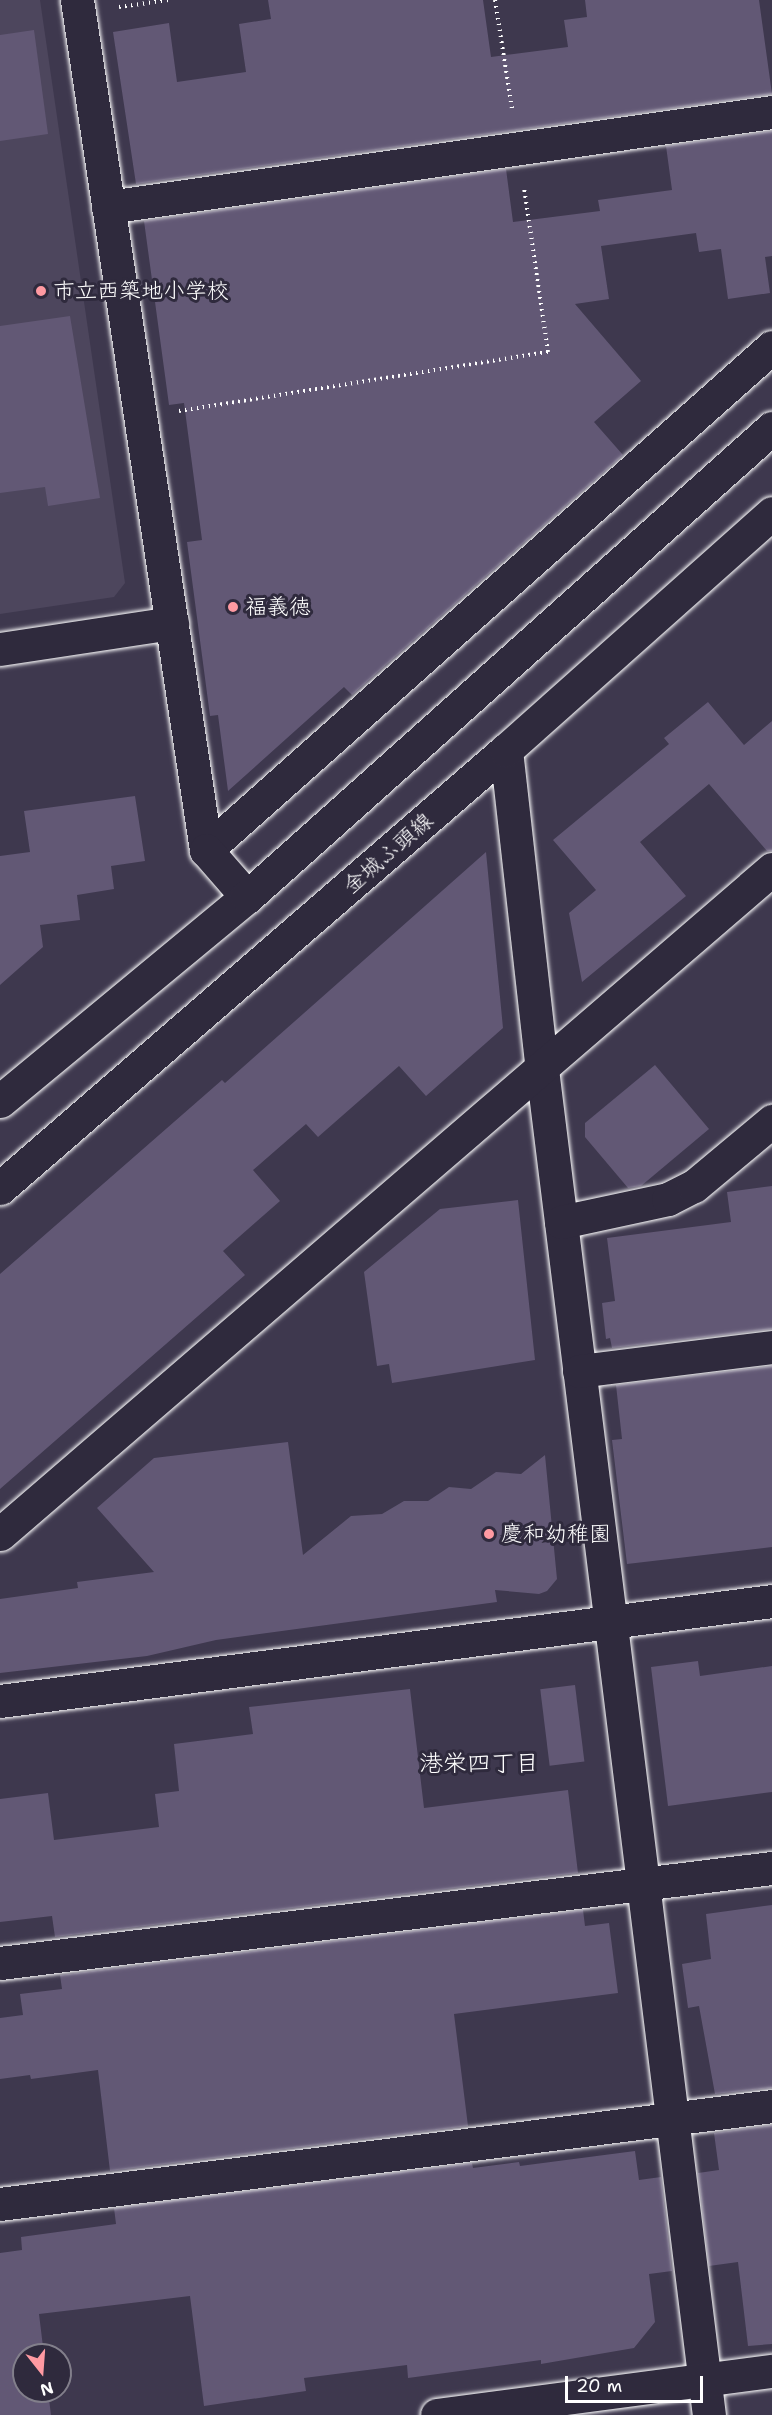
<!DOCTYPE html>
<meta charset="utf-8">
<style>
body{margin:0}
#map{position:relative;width:772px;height:2415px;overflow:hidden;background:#3e384e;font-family:"Shantell Sans","Klee One",sans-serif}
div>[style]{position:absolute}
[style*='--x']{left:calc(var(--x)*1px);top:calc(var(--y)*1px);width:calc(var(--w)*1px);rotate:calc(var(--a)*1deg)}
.built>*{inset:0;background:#4d465d}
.building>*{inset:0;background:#625875;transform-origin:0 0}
.path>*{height:4px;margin-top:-2px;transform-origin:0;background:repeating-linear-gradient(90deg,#fff 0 1.5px,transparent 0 6px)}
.roads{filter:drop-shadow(0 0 2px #fff) drop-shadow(0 0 2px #fff)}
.minor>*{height:33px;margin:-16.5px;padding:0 16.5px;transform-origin:16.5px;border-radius:16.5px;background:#2f2a3d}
.tertiary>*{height:33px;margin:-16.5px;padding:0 16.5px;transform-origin:16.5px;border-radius:16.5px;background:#2f2a3d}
.primary>*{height:33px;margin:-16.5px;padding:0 16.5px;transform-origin:16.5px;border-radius:16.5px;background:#2f2a3d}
.dots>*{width:16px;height:16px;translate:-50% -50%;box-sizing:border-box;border:3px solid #2f2a3d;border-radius:50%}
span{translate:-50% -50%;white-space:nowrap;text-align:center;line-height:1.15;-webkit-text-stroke:6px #2f2a3d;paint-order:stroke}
.poi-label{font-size:22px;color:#fff}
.left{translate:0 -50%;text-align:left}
.street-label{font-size:22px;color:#fff}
.neighbourhood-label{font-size:24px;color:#fff}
.north{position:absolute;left:12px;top:2343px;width:60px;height:60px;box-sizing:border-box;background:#2f2a3d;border:2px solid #827f8b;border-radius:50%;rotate:163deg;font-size:16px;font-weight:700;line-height:24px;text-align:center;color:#fff}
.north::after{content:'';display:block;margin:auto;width:21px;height:27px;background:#ff9aa2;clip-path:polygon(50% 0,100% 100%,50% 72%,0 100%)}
.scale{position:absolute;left:565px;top:2376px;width:138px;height:27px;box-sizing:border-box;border:3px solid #fff;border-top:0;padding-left:8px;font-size:18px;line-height:21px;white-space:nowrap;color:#fff;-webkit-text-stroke:4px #2f2a3d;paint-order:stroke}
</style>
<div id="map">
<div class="built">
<i style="clip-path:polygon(0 0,40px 0,125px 583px,114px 597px,0 614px)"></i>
</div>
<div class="building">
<i style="clip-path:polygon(268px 0,483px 0,491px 57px,568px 47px,564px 20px,587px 17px,585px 0,759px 0,772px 94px,136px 184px,113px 32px,169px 23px,177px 82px,246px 72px,239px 24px,271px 19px)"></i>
<i style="clip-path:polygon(34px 30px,48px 134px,0 141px,0 35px)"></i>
<i style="clip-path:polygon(772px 131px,772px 256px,765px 257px,770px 293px,728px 299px,721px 249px,699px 252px,696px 233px,601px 246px,609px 299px,575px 304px,641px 381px,594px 422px,623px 455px,352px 695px,344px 687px,228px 791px,218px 715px,210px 716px,187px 542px,202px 540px,184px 403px,169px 405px,144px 221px,506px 169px,513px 222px,600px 211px,598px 200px,672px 190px,666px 146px)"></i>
<i style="clip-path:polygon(70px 316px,100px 498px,48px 506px,45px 487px,0 493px,0 326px)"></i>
<i style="clip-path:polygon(708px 702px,744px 745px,772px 721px,772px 851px,767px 851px,709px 784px,640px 842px,686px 896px,582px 982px,569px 913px,596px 890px,553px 840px,669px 744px,664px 738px)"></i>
<i style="clip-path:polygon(135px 796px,145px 861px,111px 866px,114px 889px,77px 895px,80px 920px,40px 925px,43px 947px,0 985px,0 856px,30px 852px,24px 811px)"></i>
<i style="clip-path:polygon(486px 852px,503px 1028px,426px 1096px,399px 1066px,318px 1137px,306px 1124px,253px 1170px,280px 1201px,223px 1251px,245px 1275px,0 1489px,0 1274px,222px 1080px,225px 1083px)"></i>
<i style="clip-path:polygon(655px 1065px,709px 1129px,641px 1186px,628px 1188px,585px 1137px,585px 1123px)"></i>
<i style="clip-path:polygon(772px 1186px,772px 1329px,612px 1348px,610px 1338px,606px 1339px,602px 1303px,615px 1301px,607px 1238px,731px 1222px,727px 1192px)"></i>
<i style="clip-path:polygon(518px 1200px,535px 1360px,392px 1383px,389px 1364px,377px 1366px,364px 1272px,440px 1209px)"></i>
<i style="clip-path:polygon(772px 1366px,772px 1547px,627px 1564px,612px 1440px,622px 1439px,616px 1385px)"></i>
<i style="clip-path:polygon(288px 1442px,303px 1555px,351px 1516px,382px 1514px,404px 1501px,428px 1501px,449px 1487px,471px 1489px,496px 1472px,521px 1474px,545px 1455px,557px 1579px,547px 1591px,539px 1594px,495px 1590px,497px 1602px,216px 1640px,147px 1656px,0 1673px,0 1599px,78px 1588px,77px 1582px,154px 1572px,97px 1508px,154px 1458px)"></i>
<i style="clip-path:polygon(698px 1661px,700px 1676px,772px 1666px,772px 1792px,668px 1806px,651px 1667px)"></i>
<i style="left:575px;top:1685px;width:77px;height:35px;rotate:83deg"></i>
<i style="clip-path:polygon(410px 1689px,424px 1808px,568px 1790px,578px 1873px,55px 1937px,52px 1916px,0 1922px,0 1799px,48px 1793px,54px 1840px,159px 1827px,155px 1794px,179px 1791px,174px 1744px,253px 1734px,249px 1707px)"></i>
<i style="clip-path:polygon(772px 1905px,772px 2088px,715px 2094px,699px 2006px,688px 2008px,682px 1964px,711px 1959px,706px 1914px)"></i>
<i style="clip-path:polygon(583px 1910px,585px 1926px,609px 1923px,618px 1993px,454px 2014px,468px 2126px,110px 2171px,98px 2070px,31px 2079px,30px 2075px,0 2079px,0 2018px,23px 2015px,20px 1994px,62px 1989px,60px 1975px)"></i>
<i style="clip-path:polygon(772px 2125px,772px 2344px,748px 2346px,738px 2262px,709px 2266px,698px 2173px,719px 2170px,714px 2133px)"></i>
<i style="clip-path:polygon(635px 2151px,639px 2180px,661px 2177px,672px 2271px,649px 2274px,655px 2322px,634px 2348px,541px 2364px,541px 2360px,408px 2378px,407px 2365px,304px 2378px,306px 2391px,204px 2406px,190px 2296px,39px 2314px,44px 2355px,24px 2355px,24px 2391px,48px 2391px,51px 2415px,0 2415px,0 2253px,22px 2250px,21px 2237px,116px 2224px,114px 2208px,472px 2163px,473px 2168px,519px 2162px,520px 2166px)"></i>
</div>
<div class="path">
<i style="--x:495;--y:0;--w:110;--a:81.1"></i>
<i style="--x:119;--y:7;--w:50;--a:-8"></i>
<i style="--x:179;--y:411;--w:374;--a:-9.1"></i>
<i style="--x:548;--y:352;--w:166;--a:-98.3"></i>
</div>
<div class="roads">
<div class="minor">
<i style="--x:108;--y:207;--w:671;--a:-8.14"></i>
<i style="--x:0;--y:649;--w:174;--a:-8.6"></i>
<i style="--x:506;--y:750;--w:321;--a:83.6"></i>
<i style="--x:542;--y:1069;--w:1356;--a:82.93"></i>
<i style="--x:206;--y:850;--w:757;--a:-41.63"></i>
<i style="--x:561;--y:1222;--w:109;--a:-12.1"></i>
<i style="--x:668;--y:1199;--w:29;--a:-27"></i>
<i style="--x:694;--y:1186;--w:102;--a:-39.8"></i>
<i style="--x:579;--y:1371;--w:194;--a:-7.1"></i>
<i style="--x:0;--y:1534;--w:1019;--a:-40.74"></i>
<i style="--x:0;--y:1701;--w:778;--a:-7.38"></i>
<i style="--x:0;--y:1963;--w:778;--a:-7.02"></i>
<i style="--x:0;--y:2204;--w:778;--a:-7.23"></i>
<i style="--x:437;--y:2415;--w:338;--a:-7.5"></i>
</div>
<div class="tertiary">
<i style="--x:77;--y:0;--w:860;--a:81.37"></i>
<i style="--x:206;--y:850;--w:62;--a:48.9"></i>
</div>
<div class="primary">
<i style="--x:0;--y:1101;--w:320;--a:-39.6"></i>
<i style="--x:247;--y:897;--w:704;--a:-41.78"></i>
<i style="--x:0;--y:1188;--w:669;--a:-40.88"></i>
<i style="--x:506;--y:750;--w:356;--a:-41.7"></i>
</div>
</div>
<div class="dots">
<i style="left:41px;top:291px;background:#ff9aa2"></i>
<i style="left:233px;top:607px;background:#ff9aa2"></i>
<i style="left:489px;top:1534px;background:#ff9aa2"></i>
</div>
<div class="poi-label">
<span class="left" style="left:53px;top:291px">市立西築地小学校</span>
<span class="left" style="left:245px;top:607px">福義徳</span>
<span class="left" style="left:501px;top:1534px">慶和幼稚園</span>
</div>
<div class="street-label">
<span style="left:388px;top:853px;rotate:-41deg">金城ふ頭線</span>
</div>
<div class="neighbourhood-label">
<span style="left:479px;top:1764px">港栄四丁目</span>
</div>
<div class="north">N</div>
<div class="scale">20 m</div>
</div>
